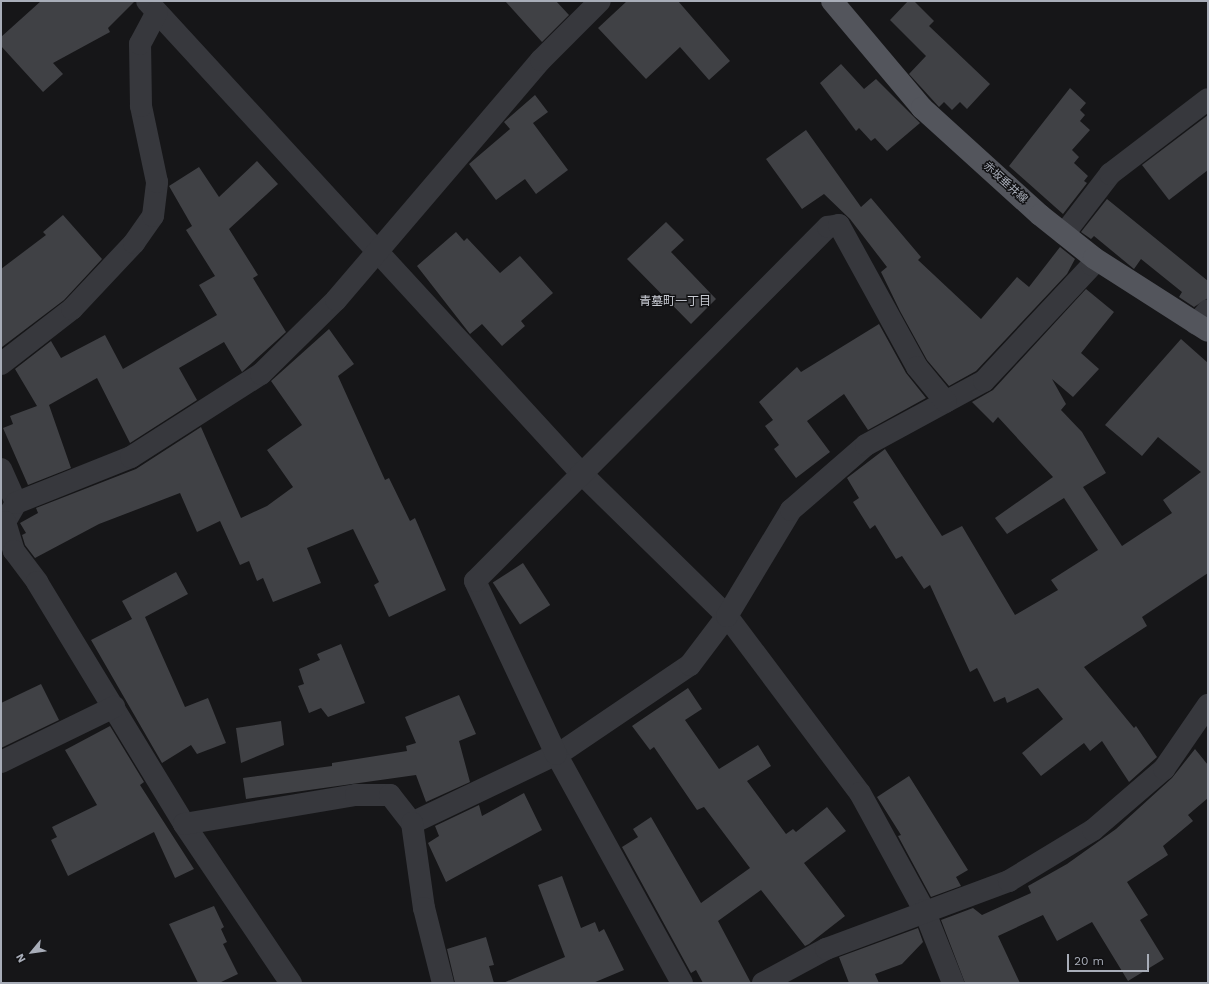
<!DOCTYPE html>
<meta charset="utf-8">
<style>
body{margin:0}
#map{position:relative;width:1209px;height:984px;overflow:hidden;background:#161618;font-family:"Work Sans","Noto Sans JP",sans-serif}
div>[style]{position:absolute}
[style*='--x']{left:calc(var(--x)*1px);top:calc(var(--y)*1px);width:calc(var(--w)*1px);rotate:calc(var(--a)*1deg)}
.building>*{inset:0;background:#404145;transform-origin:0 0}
.minor>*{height:22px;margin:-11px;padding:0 11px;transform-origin:11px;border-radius:11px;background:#37383d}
.major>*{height:22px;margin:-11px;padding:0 11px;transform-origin:11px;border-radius:11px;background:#53555c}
span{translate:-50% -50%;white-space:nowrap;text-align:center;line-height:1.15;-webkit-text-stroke:3px #111113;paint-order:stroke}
.street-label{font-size:11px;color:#a8adb8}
.neighbourhood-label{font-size:12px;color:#c9ccd4}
.frame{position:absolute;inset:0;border:2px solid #a8adb8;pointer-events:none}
.north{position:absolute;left:12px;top:932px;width:40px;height:40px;-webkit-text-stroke:3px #111113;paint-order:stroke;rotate:241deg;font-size:11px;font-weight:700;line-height:16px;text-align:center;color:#a8adb8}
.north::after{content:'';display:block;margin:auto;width:14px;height:18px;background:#a8adb8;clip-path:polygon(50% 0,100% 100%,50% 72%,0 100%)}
.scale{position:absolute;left:1067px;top:954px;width:82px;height:18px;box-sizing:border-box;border:2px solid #a8adb8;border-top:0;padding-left:5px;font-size:12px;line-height:14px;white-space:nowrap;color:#a8adb8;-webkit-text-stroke:3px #111113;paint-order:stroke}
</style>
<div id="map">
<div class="building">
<i style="clip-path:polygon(41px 1px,135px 1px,108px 28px,110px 32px,53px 63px,63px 74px,43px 92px,1px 46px,1px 37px)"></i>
<i style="clip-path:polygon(505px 1px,556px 1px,569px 15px,542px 42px)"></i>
<i style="clip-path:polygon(627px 1px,678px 1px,730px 61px,709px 80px,680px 47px,646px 79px,598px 28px)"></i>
<i style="clip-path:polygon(908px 1px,914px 1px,934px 21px,929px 26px,990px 84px,967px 109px,960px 102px,952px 110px,944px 102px,939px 107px,909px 74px,926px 56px,890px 20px)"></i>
<i style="clip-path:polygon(841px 64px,864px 89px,876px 79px,920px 123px,887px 151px,875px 138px,871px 141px,859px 128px,856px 131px,820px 83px)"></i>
<i style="clip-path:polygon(1070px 88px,1086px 103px,1080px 110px,1085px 115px,1080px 121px,1090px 130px,1072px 150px,1079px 157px,1074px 163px,1088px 176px,1084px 181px,1087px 183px,1063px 214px,1009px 166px)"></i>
<i style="clip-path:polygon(535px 95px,548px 112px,533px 123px,568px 170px,536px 194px,525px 179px,496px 200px,469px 164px,510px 129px,504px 122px)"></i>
<i style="clip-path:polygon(1208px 115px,1208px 170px,1169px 200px,1142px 165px)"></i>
<i style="clip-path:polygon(806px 130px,861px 207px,871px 198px,921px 257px,918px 260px,981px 319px,1017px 277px,1029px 287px,1060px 247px,1075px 259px,1067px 274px,976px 371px,949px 386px,927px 360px,900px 311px,881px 272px,887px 267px,850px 219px,824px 194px,802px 209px,766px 159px)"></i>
<i style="clip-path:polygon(257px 161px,278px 184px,229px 229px,258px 275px,253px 278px,286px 332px,242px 372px,224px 342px,179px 368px,197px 400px,130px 443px,97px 378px,49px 405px,71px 468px,28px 485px,3px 428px,13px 424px,10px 416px,37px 406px,15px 369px,51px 341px,61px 358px,105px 335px,123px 369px,217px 315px,199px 285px,215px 276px,186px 230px,192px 226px,169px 186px,199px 167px,219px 197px)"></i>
<i style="clip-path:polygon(1107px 199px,1208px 281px,1208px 298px,1194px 307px,1179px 297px,1182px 292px,1141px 259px,1134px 269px,1094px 236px,1091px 239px,1081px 232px)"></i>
<i style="clip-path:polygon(63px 215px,102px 259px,64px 300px,2px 347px,1px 269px,46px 235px,43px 232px)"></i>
<i style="clip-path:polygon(666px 222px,684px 240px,671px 252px,716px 299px,691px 324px,627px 259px)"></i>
<i style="clip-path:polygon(456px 232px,464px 241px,467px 238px,500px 273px,520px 256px,553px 293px,521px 321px,525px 326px,502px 346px,482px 324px,470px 334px,417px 266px)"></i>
<i style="clip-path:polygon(1086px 289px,1114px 312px,1081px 353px,1099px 369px,1073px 397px,1052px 379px,1066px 404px,1061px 410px,1082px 432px,1106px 473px,1083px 487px,1122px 546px,1172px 513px,1163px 500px,1201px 472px,1158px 437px,1142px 456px,1105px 425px,1181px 339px,1208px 363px,1208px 573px,1142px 617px,1147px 626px,1084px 667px,1134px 728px,1136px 726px,1157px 757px,1129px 782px,1102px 741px,1090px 751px,1084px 743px,1041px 776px,1022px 753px,1063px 719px,1038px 688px,1007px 703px,1005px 697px,994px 702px,977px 668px,970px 672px,930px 585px,924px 589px,902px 556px,896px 559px,875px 525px,870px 529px,853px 502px,859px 498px,847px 478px,885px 449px,942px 536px,962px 526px,1015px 615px,1058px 590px,1051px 580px,1098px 550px,1064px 498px,1007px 534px,995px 518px,1053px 477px,998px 417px,993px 423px,972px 402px,993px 390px)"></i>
<i style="clip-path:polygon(879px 324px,906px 373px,926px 398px,868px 430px,844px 394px,807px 421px,830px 452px,796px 478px,774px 449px,779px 445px,765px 426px,773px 420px,759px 402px,797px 367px,801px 372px)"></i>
<i style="clip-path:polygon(329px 329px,354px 364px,338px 376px,385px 480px,389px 478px,410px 521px,415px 518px,446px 590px,389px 617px,374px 585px,379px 582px,353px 529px,307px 548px,321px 583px,273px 602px,263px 578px,257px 581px,249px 561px,240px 565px,220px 521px,197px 532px,180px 493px,99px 524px,35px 558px,25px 545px,22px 535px,26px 533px,20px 523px,38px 513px,36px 508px,136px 469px,201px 427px,241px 518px,267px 506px,293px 487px,267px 450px,302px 425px,271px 381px)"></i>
<i style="left:523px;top:563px;width:50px;height:36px;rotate:57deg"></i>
<i style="clip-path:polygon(176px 572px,188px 594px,145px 617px,185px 707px,208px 698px,226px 743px,197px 754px,191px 745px,162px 763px,91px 640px,132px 619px,122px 601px)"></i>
<i style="clip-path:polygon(341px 644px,365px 703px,328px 717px,321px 708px,309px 713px,298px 686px,304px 684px,299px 669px,320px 660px,317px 654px)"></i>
<i style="clip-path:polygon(41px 684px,59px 720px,1px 748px,1px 703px)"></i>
<i style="clip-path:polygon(688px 688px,702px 709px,685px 720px,719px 769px,758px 745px,771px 766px,747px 781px,786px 834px,793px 829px,796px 832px,827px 807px,846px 831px,804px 863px,845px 916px,809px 944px,805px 946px,761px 890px,718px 921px,751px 983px,703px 983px,696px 970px,691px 973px,622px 847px,638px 837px,633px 829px,651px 817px,701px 903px,750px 868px,704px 807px,697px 810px,654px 747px,650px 750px,632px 726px)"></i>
<i style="clip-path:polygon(459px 695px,476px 734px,459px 741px,470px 782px,426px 802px,416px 775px,246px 799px,243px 778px,332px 766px,332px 763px,407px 751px,406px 746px,416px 743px,405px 717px)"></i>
<i style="clip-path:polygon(281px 721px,284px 745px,241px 763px,236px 728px)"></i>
<i style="clip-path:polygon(110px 726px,144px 782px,140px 785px,194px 869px,175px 878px,154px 832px,68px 876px,51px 840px,57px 837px,52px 827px,97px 805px,65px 750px)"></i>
<i style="clip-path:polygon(1195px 749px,1208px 765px,1208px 798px,1188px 815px,1193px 821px,1163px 846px,1168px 855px,1127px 882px,1148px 915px,1140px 920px,1164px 959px,1128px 981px,1092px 922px,1057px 941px,1043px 915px,998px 936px,1020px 983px,965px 983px,941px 920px,973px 908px,982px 915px,1031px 893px,1028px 886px,1067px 864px,1116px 829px,1172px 778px)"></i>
<i style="clip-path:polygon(909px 776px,968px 870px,956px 877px,961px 886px,931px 897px,898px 836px,901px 835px,877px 797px)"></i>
<i style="clip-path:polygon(524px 793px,542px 830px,446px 882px,428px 843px,439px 836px,435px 826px,479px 805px,482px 816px)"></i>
<i style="clip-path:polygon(562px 876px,581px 928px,595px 922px,599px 932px,604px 929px,624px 970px,593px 983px,503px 983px,565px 957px,538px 885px)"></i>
<i style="clip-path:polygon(214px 906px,224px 927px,221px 929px,227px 942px,223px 944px,238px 974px,219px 983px,198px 983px,169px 924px)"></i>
<i style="clip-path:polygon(918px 928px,923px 942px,902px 964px,875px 974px,879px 983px,849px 983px,839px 957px)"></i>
<i style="clip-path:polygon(486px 937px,494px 965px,489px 966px,494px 983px,455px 983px,447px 949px)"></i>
</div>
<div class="minor">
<i style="--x:147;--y:1;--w:641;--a:47.4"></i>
<i style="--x:581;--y:473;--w:204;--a:44.4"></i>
<i style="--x:727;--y:616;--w:221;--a:53.1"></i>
<i style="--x:860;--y:793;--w:133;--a:61.3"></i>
<i style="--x:924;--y:910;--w:79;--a:68.3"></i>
<i style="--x:1064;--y:234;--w:76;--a:-52.5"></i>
<i style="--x:1110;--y:174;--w:123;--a:-37.4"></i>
<i style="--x:1196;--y:324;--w:18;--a:-49"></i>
<i style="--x:1;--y:364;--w:90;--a:-37.8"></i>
<i style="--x:72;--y:309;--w:91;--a:-46.8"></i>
<i style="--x:134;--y:243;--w:33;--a:-55"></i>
<i style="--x:153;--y:216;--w:34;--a:-83"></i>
<i style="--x:157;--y:182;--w:78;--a:-101.9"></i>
<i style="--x:141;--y:106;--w:62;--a:-90.9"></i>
<i style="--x:140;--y:44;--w:36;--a:-62"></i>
<i style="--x:1;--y:469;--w:37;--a:66"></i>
<i style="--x:16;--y:503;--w:22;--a:120"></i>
<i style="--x:5;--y:522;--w:30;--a:73"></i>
<i style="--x:14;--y:551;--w:39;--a:53"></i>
<i style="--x:37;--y:582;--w:283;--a:58.7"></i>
<i style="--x:184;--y:824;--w:192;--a:56.1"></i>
<i style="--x:16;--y:503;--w:124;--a:-21.8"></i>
<i style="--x:131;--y:457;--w:154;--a:-32.6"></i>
<i style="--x:261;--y:374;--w:105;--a:-44.6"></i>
<i style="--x:336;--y:300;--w:316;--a:-49.5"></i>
<i style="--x:541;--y:60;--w:83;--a:-45"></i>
<i style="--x:1;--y:762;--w:126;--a:-26"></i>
<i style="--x:412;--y:823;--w:167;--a:-25.5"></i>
<i style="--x:563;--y:751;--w:153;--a:-34.1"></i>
<i style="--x:690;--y:665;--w:61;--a:-52.9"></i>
<i style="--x:727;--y:616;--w:124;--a:-58.9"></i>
<i style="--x:791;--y:510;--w:99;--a:-40.9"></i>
<i style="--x:866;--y:445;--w:134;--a:-28.5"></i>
<i style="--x:984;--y:381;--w:158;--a:-47"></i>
<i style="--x:1092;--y:265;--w:7;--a:-74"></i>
<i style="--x:184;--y:824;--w:174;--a:-9.6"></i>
<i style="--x:356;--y:795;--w:34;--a:0"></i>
<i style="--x:390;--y:795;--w:36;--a:52"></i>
<i style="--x:412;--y:823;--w:86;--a:82"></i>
<i style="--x:424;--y:908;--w:77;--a:75.8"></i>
<i style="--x:682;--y:983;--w:261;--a:-118.8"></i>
<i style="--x:556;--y:754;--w:191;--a:-115.1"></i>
<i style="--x:475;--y:581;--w:500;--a:-45.1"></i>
<i style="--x:828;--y:227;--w:11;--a:-10"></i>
<i style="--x:839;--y:225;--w:162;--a:61.2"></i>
<i style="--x:917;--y:367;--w:45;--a:50.4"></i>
<i style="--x:763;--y:983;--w:72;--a:-28.4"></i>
<i style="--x:826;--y:949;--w:195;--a:-20.4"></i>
<i style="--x:1009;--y:881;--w:98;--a:-31.3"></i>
<i style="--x:1093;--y:830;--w:94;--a:-40.7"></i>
<i style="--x:1164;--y:769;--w:78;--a:-55.5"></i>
</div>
<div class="major">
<i style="--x:832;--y:1;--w:140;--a:49.9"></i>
<i style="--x:922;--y:108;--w:159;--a:42.2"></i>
<i style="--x:1040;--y:215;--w:69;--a:38.5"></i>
<i style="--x:1094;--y:258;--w:135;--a:32.6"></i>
</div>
<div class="street-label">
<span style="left:1005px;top:183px;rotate:42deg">赤坂垂井線</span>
</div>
<div class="neighbourhood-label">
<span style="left:675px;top:302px">青墓町一丁目</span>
</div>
<div class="frame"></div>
<div class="north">N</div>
<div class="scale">20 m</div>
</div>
